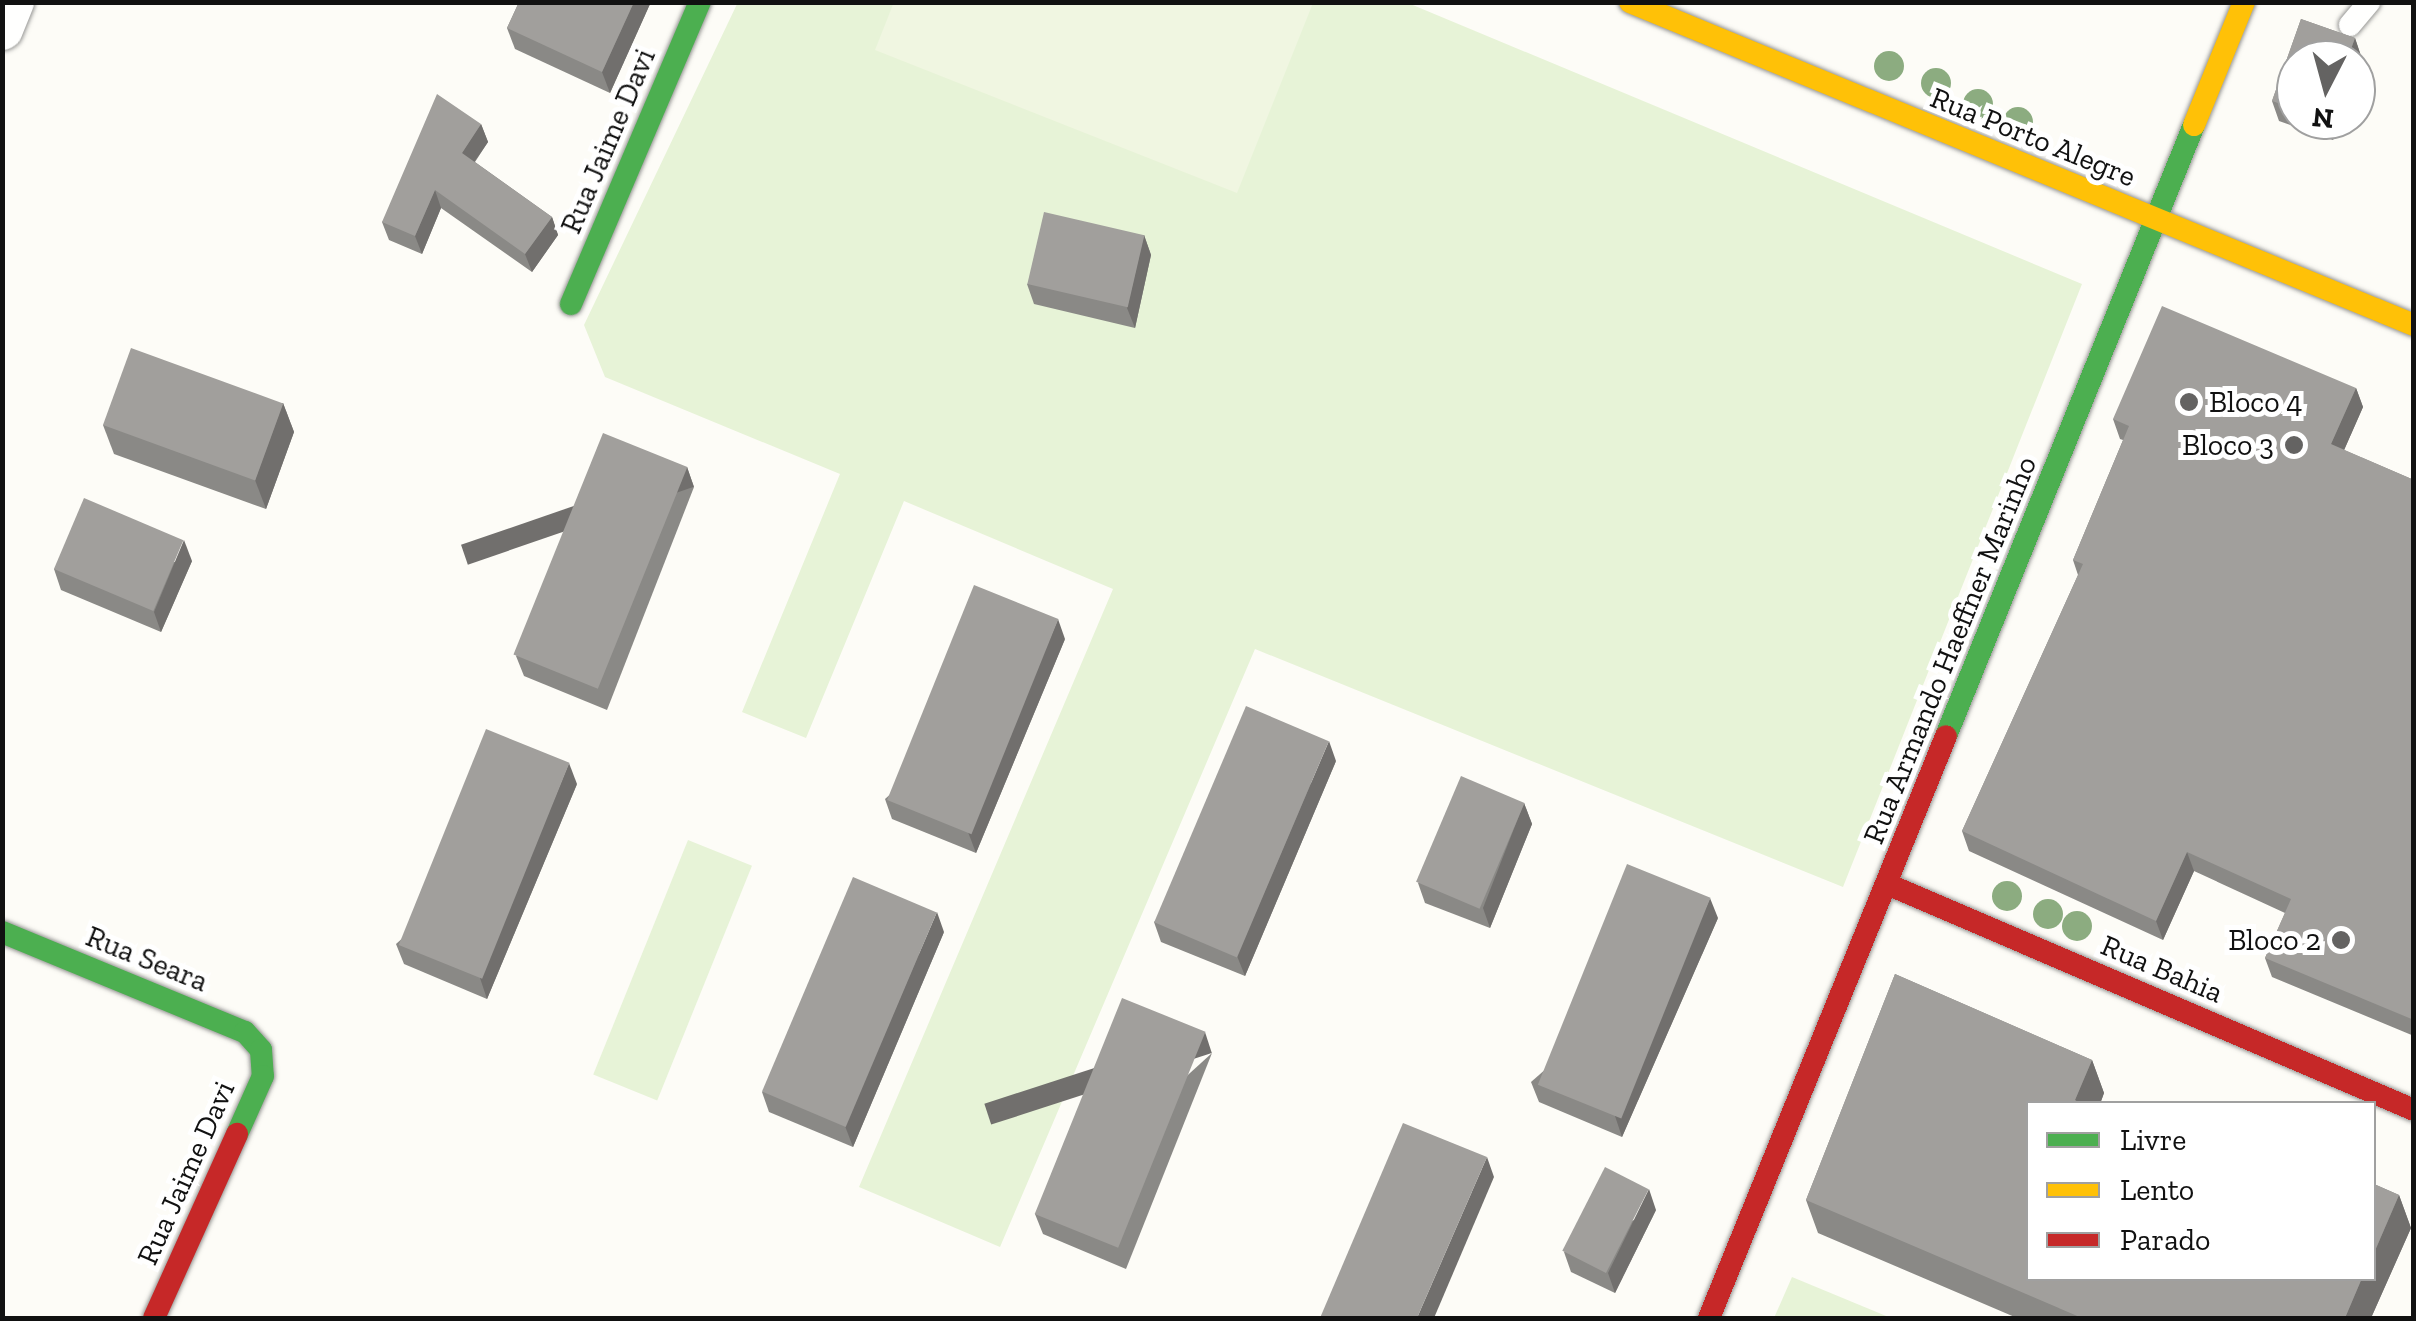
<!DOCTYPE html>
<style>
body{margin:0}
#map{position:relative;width:2416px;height:1321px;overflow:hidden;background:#fdfcf7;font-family:"Zilla Slab",serif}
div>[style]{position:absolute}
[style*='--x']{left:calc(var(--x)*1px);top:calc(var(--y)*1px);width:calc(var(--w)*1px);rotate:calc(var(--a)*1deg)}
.green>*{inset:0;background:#e7f3d7;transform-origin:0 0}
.pitch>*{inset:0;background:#f0f6e1}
.roads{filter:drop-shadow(0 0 2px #979795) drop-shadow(0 0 2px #979795)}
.lane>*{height:22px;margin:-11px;padding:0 11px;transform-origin:11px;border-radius:11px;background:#fffffe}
.street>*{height:42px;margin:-21px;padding:0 21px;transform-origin:21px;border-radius:21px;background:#fffffe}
.fast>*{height:22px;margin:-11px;padding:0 11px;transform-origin:11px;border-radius:11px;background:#4caf50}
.slow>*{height:22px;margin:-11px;padding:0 11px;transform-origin:11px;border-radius:11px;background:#ffc107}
.jam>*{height:22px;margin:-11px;padding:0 11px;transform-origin:11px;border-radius:11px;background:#c62828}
.trees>*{width:30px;height:30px;margin:-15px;border-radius:50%;background:#8cac80}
.wall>*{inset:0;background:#8a8986}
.shaded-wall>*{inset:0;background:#716f6d;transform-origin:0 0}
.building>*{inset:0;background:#a19f9c;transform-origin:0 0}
.dots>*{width:28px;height:28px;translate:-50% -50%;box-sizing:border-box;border:5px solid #fff;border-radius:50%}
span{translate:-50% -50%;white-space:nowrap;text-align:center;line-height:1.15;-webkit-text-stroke:10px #fff;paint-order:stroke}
.street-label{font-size:30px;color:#111}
.poi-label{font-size:30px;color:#111}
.left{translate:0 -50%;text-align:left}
.right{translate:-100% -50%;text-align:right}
.frame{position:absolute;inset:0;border:5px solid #111;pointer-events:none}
.legend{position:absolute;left:2026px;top:1101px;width:350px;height:180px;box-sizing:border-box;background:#fff;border:2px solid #a0a0a0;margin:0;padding:12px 18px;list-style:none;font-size:30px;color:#111}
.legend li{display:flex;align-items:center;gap:20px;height:50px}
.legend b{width:50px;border:2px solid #a0a0a0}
.north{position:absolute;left:2276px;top:40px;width:100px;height:100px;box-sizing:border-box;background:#fff;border:2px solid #a0a0a0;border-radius:50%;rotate:186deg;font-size:28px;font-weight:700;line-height:40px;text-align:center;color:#111}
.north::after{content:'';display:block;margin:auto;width:35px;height:45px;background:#646362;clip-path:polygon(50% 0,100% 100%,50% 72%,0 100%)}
</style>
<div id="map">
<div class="green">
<i style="clip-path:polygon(738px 2px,1408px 3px,2082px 284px,1843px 887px,1255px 649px,1000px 1247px,859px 1187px,1113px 589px,904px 501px,806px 738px,742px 712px,840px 474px,605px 377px,584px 325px)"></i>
<i style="left:688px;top:840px;width:69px;height:253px;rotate:22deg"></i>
<i style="clip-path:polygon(1792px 1277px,1891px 1318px,1774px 1318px)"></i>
</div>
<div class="pitch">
<i style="clip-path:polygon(894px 2px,1313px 2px,1313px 3px,1237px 193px,875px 50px)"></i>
</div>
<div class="roads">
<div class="lane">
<i style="--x:2350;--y:25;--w:30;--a:-50"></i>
</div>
<div class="street">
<i style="--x:2;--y:29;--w:29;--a:-68"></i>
</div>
<div class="fast">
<i style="--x:571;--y:304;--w:328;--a:-66.9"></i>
<i style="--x:1946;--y:736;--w:659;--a:-67.91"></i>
<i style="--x:2;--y:932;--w:263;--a:22.4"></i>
<i style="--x:245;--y:1032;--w:24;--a:48"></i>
<i style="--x:261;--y:1050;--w:26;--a:86"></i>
<i style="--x:263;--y:1076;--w:64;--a:114.1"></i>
</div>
<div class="slow">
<i style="--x:1630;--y:2;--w:848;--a:22.39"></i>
<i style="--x:2194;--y:125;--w:133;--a:-67.9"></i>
</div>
<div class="jam">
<i style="--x:1887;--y:884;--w:573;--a:23.21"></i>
<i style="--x:154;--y:1318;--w:202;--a:-65.7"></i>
<i style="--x:1709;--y:1318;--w:628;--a:-67.84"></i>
</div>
</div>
<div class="trees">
<i style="left:1889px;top:66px"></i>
<i style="left:1936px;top:83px"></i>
<i style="left:1978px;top:104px"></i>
<i style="left:2018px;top:122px"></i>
<i style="left:2007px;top:896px"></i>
<i style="left:2048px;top:914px"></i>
<i style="left:2077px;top:926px"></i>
</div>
<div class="wall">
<i style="clip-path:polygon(519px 2px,650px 2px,650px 4px,610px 93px,515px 49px,507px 28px)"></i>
<i style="clip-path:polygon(2301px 19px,2355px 38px,2362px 59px,2356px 76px,2356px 60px,2296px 60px,2296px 120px,2340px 120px,2333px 140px,2279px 121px,2272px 101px)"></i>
<i style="clip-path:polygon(481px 124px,488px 142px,475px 162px,552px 217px,558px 235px,532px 272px,441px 208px,422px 254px,389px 240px,382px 222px)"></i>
<i style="clip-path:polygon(1144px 235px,1151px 255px,1135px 328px,1034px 304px,1027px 284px)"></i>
<i style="clip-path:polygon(2356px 388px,2363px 407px,2344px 450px,2414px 480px,2414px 1036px,2272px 977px,2265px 958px,2285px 913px,2194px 871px,2163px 940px,1969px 851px,1962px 831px,2078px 575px,2073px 560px,2123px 440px,2120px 439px,2113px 419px)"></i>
<i style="clip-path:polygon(283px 403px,294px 432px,266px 509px,114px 454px,103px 425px)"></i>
<i style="clip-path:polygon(687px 467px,694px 487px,607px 710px,524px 676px,516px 656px)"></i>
<i style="clip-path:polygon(192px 561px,161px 632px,61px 590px,54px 569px)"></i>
<i style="clip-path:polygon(1065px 639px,976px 853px,892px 819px,885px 799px)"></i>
<i style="clip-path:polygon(1336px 761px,1245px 976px,1161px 942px,1154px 922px)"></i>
<i style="clip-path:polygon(577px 784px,487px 999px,404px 964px,396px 944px)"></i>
<i style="clip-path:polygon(1524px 803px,1532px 824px,1490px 928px,1425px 903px,1418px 883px)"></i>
<i style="clip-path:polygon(1718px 918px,1622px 1137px,1539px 1102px,1531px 1082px)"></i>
<i style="clip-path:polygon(944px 932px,853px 1147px,769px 1112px,762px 1092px)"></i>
<i style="clip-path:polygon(1895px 974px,2092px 1060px,2104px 1093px,2100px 1104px,2028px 1104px,2028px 1278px,2374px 1278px,2374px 1184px,2399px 1195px,2411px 1228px,2371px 1318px,2017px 1318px,1818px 1233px,1806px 1200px)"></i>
<i style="clip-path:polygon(1212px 1053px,1126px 1269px,1043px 1234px,1035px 1214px)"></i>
<i style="clip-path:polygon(1656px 1210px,1615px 1293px,1571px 1272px,1564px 1252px)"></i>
</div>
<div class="shaded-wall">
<i style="clip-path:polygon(634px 2px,650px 2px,650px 4px,610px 93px,602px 72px)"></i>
<i style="clip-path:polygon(2355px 38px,2362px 59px,2356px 76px,2356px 60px,2347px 60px)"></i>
<i style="clip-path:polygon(2326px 120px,2340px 120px,2333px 140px)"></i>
<i style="clip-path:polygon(481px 124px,488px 142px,468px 171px,462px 153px)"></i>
<i style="clip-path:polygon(435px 190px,441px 208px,422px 254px,415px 236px)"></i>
<i style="clip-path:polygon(552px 217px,558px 235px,532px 272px,525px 254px)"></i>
<i style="clip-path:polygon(1144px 235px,1151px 255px,1135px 328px,1127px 308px)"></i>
<i style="clip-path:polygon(2356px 388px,2363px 407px,2338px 464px,2331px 444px)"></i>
<i style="clip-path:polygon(283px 403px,294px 432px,266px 509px,255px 480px)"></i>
<i style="left:687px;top:467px;width:21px;height:239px;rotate:71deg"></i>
<i style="clip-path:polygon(184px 540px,192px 561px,161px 632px,154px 612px)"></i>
<i style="clip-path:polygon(1058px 619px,1065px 639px,976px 853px,968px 832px)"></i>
<i style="clip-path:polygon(1329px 741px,1336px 761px,1245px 976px,1237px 956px)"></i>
<i style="clip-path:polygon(569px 763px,577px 784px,487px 999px,480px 978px)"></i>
<i style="clip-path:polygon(1524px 803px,1532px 824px,1490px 928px,1483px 908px)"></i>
<i style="clip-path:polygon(2187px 852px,2194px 871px,2163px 940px,2156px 921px)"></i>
<i style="clip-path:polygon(1710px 898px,1718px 918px,1622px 1137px,1615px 1116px)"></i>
<i style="clip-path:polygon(937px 912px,944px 932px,853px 1147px,845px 1126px)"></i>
<i style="left:1205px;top:1032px;width:22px;height:232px;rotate:72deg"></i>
<i style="clip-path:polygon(2092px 1060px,2104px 1093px,2100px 1104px,2076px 1104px,2075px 1100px)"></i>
<i style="clip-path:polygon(1487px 1157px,1494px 1177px,1434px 1318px,1417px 1318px)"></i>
<i style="clip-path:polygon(1649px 1189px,1656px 1210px,1615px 1293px,1608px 1273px)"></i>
<i style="clip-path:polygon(2399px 1195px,2411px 1228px,2371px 1318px,2345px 1318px,2362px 1278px,2374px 1278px,2374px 1253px)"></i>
</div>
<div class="building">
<i style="clip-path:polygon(519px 2px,634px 2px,602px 72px,507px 28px)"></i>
<i style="clip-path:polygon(2301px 19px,2355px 38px,2347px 60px,2296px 60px,2296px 109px,2272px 101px)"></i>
<i style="clip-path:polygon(437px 94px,481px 124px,462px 153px,552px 217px,525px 254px,435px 190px,415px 236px,382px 222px)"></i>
<i style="left:1044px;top:212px;width:103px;height:74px;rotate:13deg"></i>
<i style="clip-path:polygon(2162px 306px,2356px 388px,2331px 444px,2414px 480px,2414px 1020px,2265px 958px,2291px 899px,2187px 852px,2156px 921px,1962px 831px,2083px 564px,2073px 560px,2129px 426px,2113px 419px)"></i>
<i style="left:131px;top:348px;width:162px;height:82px;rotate:20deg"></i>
<i style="left:603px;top:433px;width:91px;height:239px;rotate:22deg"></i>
<i style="left:84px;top:498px;width:108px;height:77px;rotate:23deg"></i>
<i style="left:974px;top:585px;width:91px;height:232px;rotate:22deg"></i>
<i style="left:1246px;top:706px;width:90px;height:235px;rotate:23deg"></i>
<i style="left:486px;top:729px;width:90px;height:233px;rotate:22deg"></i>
<i style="left:1461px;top:776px;width:69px;height:115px;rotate:23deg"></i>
<i style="left:1627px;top:864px;width:90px;height:238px;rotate:22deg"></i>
<i style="left:853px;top:877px;width:91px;height:233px;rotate:23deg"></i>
<i style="clip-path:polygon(1895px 974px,2092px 1060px,2075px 1100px,2081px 1104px,2028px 1104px,2028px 1278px,2362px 1278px,2345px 1318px,2082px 1318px,1806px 1200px)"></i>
<i style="left:1122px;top:998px;width:90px;height:233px;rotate:22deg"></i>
<i style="clip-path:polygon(1403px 1123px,1487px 1157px,1417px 1318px,1320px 1318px)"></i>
<i style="left:1605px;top:1167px;width:49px;height:94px;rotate:27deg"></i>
<i style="clip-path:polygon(2374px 1184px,2399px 1195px,2374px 1253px)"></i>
</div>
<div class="dots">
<i style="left:2189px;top:402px;background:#646362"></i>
<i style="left:2294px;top:445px;background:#646362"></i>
<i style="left:2341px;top:940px;background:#646362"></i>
</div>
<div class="street-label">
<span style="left:2033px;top:137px;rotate:22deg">Rua Porto Alegre</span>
<span style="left:608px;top:141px;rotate:-67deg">Rua Jaime Davi</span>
<span style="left:1950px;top:650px;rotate:-68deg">Rua Armando Haeffner Marinho</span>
<span style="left:147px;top:959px;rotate:22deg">Rua Seara</span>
<span style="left:2162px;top:969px;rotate:23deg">Rua Bahia</span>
<span style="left:186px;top:1173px;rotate:-66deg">Rua Jaime Davi</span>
</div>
<div class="poi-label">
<span class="left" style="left:2209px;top:402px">Bloco 4</span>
<span class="right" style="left:2274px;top:445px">Bloco 3</span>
<span class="right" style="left:2321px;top:940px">Bloco 2</span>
</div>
<div class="frame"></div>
<ul class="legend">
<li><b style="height:12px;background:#4caf50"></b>Livre</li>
<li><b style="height:12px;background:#ffc107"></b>Lento</li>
<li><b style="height:12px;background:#c62828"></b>Parado</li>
</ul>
<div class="north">N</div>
</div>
